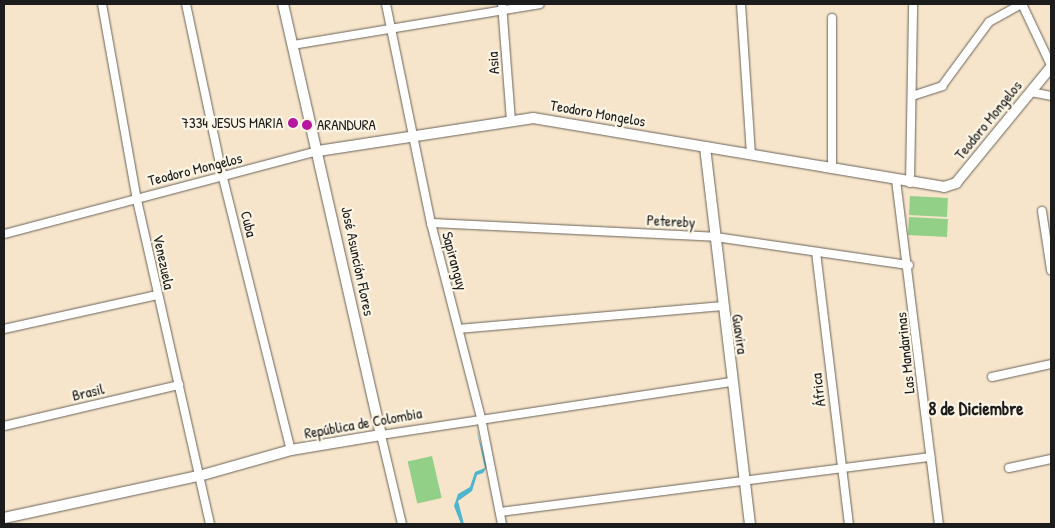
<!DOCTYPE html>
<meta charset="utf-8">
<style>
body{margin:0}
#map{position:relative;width:1055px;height:528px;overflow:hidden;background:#f7e5cb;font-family:"Patrick Hand",sans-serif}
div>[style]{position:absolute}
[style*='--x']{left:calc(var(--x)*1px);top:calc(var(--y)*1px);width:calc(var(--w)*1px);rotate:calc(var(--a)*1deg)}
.green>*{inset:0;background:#91d086;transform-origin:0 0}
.water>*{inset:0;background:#4fb4ce}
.roads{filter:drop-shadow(0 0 1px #696259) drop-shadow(0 0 1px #696259)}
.street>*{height:8px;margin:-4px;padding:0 4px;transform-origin:4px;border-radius:4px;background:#fff}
.secondary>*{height:10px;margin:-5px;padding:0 5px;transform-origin:5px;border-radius:5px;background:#fff}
.dots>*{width:14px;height:14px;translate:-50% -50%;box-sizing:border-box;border:2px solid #fcf5e5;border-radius:50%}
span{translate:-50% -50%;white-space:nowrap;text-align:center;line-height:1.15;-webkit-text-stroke:4.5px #fcf5e5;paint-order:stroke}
.street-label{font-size:15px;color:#1c1c1c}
.poi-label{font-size:15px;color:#1c1c1c}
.right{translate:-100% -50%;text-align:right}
.left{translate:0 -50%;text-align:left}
.quarter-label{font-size:18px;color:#1c1c1c;font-weight:700}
.frame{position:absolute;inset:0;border:5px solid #1c1c1c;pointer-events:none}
</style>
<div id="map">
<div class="green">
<i style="left:910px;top:196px;width:38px;height:19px;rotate:3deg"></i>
<i style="left:909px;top:217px;width:39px;height:18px;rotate:3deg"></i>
<i style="left:432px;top:456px;width:43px;height:25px;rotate:77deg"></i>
</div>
<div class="water">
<i style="clip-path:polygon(476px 427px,487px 467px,483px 473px,477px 475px,472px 491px,458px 501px,464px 524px,461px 524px,454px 506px,458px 494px,470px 487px,475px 472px,485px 468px)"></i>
</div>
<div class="roads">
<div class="street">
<i style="--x:102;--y:4;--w:199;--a:79.9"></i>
<i style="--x:137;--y:200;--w:332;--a:77.3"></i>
<i style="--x:186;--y:4;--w:178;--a:78"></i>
<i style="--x:223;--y:178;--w:280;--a:76"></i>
<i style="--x:386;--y:4;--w:224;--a:78.4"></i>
<i style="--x:431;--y:223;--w:201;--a:75.6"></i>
<i style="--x:481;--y:418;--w:108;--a:78.8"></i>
<i style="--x:502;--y:4;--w:117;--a:85.6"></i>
<i style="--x:741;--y:4;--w:151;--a:86.2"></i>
<i style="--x:1022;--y:4;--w:68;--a:64.6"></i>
<i style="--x:293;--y:45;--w:250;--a:-9.4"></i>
<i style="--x:1031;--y:92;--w:20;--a:11"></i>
<i style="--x:912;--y:96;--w:32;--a:-18"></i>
<i style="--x:942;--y:86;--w:79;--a:-53.7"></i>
<i style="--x:989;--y:22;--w:37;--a:-29"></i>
<i style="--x:832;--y:169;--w:151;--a:-90"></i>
<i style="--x:896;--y:180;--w:347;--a:82.9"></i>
<i style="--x:910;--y:183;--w:179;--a:-89"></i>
<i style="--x:1042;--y:211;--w:60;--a:81.3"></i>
<i style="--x:431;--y:223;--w:285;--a:2.8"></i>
<i style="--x:716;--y:237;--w:195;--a:8.3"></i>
<i style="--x:4;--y:234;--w:325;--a:-14.8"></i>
<i style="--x:816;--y:252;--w:274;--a:83.1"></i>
<i style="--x:4;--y:329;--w:157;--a:-12.5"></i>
<i style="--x:459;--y:329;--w:264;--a:-5"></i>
<i style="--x:992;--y:377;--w:60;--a:-12.4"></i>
<i style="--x:4;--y:426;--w:180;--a:-13.2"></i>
<i style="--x:1009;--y:468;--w:43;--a:-12.1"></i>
<i style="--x:500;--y:512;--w:434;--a:-7.3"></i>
<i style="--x:402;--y:524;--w:91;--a:-103.3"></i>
<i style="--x:381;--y:435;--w:355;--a:-8.6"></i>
</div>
<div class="secondary">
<i style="--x:705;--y:147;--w:380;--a:83.2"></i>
<i style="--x:318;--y:151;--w:218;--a:-8.7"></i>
<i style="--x:533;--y:118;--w:417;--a:9.5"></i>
<i style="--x:944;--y:187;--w:13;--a:-18"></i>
<i style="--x:956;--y:183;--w:150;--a:-50.7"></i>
<i style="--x:4;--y:518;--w:199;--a:-12.2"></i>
<i style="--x:199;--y:476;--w:96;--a:-15.8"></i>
<i style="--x:291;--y:450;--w:91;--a:-9.5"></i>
<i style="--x:381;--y:435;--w:442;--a:-102.8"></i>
</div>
</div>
<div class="dots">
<i style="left:293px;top:123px;background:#b5179e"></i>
<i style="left:307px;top:125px;background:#b5179e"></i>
</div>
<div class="street-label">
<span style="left:493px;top:63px;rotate:-94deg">Asia</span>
<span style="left:598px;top:113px;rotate:10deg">Teodoro Mongelos</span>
<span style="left:988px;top:120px;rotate:-51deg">Teodoro Mongelos</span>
<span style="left:195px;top:169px;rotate:-14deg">Teodoro Mongelos</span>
<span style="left:671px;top:221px;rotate:3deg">Petereby</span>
<span style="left:249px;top:224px;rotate:76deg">Cuba</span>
<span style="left:358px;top:261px;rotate:78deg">José Asunción Flores</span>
<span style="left:455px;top:261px;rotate:75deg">Sapiranguy</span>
<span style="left:164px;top:262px;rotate:78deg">Venezuela</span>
<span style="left:740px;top:334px;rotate:82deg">Guavira</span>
<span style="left:905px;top:353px;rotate:-96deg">Las Mandarinas</span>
<span style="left:818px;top:390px;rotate:-97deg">África</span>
<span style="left:88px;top:392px;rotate:-13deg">Brasil</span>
<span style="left:363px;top:423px;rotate:-10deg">República de Colombia</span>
</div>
<div class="poi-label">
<span class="right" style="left:283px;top:123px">7334 JESUS MARIA</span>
<span class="left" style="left:317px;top:125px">ARANDURA</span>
</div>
<div class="quarter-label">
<span style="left:976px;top:409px">8 de Diciembre</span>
</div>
<div class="frame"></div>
</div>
